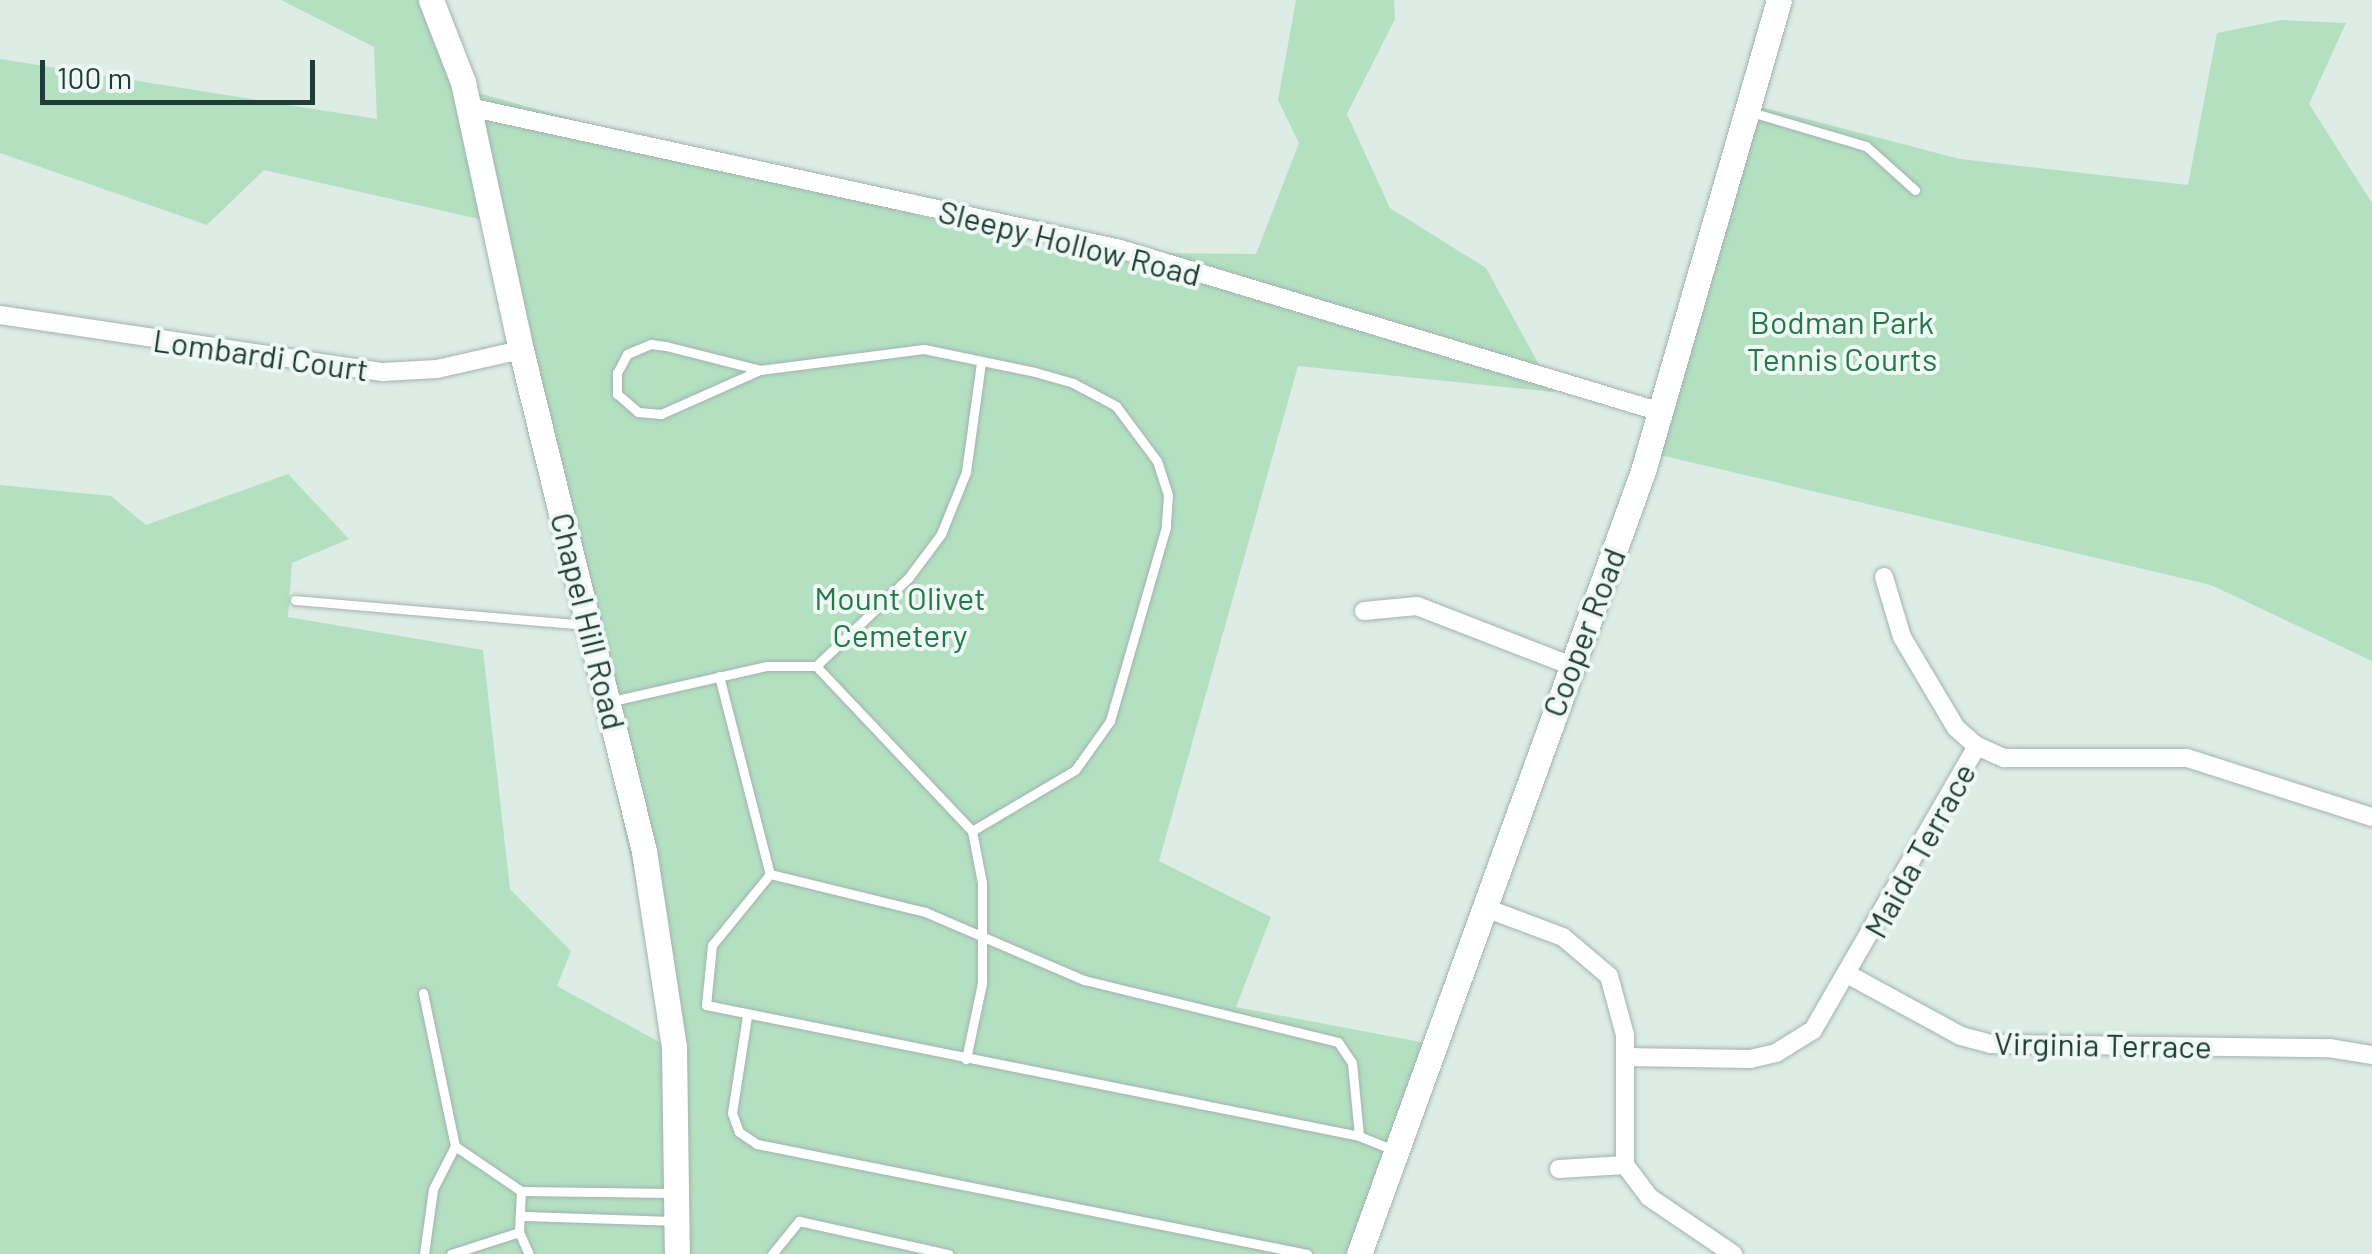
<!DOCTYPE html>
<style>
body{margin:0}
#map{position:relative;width:2372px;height:1254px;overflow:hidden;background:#deece6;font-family:Barlow,sans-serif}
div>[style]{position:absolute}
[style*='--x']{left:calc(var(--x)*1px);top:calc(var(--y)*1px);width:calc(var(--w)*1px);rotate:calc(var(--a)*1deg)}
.green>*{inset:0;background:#b4e0c2}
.roads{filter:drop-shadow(0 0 2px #a1b4ae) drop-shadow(0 0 2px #a1b4ae)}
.lane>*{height:9px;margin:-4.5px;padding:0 4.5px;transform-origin:4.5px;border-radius:4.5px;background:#fff}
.street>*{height:18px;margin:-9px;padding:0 9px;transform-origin:9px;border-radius:9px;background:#fff}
.secondary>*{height:25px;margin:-12.5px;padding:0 12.5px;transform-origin:12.5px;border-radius:12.5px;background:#fff}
span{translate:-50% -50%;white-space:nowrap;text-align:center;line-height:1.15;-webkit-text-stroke:8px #eff8f4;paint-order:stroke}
.street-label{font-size:32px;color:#1e3d37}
.park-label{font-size:32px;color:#237849}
.scale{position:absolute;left:40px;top:60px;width:275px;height:45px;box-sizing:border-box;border:5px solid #1e3d37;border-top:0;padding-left:12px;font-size:30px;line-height:35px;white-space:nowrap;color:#1e3d37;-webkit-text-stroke:8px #eff8f4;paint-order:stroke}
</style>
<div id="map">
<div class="green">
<i style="clip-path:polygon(281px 0,423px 0,457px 87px,1049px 252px,1256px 254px,1299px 143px,1278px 100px,1296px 0,1394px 0,1395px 19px,1347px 114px,1390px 208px,1486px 268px,1554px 392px,1298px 366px,1159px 861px,1271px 917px,1236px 1007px,1431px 1044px,1356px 1254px,0 1254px,0 485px,111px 496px,146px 525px,288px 474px,349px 539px,292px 563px,288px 617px,483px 650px,510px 889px,571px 951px,557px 986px,672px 1049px,492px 222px,264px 170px,207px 225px,0 153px,0 59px,377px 119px,374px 47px)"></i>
<i style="clip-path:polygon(2281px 20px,2346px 23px,2309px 104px,2372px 203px,2372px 661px,2211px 585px,1647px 452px,1753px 105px,1960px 159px,2188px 185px,2217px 33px)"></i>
</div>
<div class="roads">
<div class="lane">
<i style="--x:1751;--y:112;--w:120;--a:16.5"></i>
<i style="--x:1866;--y:146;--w:66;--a:41.9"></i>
<i style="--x:651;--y:344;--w:15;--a:8"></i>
<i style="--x:666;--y:346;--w:97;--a:14.3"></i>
<i style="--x:760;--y:370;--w:108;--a:156"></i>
<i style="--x:661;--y:414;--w:23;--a:-175"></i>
<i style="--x:638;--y:412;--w:28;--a:-139"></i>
<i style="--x:617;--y:394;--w:21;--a:-90"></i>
<i style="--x:617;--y:373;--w:21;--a:-62"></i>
<i style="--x:627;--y:354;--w:26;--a:-23"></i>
<i style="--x:760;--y:370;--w:165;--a:-7.3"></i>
<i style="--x:924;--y:349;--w:113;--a:11.7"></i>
<i style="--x:1035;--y:372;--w:40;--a:16"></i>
<i style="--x:1073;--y:383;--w:49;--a:28.1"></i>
<i style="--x:1116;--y:406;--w:69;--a:53.3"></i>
<i style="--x:1157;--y:461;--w:36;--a:72"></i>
<i style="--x:1168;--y:495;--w:32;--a:94"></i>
<i style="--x:1166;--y:527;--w:202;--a:106.1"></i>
<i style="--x:1110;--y:721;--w:60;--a:125.5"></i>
<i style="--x:1075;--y:770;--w:120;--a:149.4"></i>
<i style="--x:295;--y:600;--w:291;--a:4.9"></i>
<i style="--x:816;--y:666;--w:227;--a:46.6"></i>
<i style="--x:972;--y:831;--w:53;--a:79.1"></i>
<i style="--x:982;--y:883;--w:100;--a:90"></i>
<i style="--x:982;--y:983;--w:78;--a:101.9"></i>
<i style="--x:719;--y:676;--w:204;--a:75.6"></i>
<i style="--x:770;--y:874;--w:92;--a:129.2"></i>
<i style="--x:712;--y:945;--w:60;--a:95.7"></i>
<i style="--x:706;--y:1005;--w:666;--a:11.34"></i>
<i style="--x:1359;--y:1136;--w:37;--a:22"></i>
<i style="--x:608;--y:702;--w:163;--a:-12.8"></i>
<i style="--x:767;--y:666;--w:49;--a:0"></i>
<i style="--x:816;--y:666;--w:129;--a:-43.7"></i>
<i style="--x:909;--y:577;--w:54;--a:-53.3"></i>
<i style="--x:941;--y:534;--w:67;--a:-68"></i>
<i style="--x:966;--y:472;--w:110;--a:-82.2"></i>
<i style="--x:770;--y:874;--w:160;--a:13.8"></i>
<i style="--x:925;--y:912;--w:173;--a:23.2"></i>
<i style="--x:1084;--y:980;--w:261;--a:13.7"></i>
<i style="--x:1338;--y:1042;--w:25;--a:56"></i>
<i style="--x:1352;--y:1063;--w:73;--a:84.5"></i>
<i style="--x:423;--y:993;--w:156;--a:78.2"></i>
<i style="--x:455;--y:1146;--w:48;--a:117.1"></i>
<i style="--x:433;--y:1189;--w:66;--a:97.9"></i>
<i style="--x:747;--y:1016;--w:98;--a:98.8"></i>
<i style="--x:732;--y:1113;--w:20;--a:70"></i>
<i style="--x:739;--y:1132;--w:22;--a:34"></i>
<i style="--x:757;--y:1144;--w:561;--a:11.31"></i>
<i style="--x:455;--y:1146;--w:80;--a:34.3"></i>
<i style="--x:521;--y:1191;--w:151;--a:0.8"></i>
<i style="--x:521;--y:1191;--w:41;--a:92.8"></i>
<i style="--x:519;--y:1232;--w:24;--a:66"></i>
<i style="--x:525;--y:1216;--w:147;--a:1.9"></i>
<i style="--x:451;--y:1254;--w:71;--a:-17.9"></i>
<i style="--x:772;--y:1254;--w:43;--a:-50.7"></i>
<i style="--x:799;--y:1221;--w:153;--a:12.5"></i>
</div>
<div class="street">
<i style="--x:469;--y:107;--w:666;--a:12.3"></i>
<i style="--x:1120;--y:249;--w:565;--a:16.77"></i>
<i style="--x:0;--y:315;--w:387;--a:8.5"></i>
<i style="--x:383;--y:372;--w:54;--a:-3.2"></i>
<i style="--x:437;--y:369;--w:86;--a:-12.7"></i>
<i style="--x:1884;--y:577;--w:63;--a:73.3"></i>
<i style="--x:1902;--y:637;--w:106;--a:59.3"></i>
<i style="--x:1956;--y:728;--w:28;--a:41"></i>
<i style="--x:1977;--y:746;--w:30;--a:24"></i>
<i style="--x:2004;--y:758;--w:183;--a:0"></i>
<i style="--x:2187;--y:758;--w:194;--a:17.7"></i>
<i style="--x:1364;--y:611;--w:53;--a:-5.4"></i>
<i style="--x:1417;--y:606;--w:163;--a:21.2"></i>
<i style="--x:1483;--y:907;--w:85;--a:20.6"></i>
<i style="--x:1563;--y:937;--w:60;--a:40.3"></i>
<i style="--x:1609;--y:976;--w:61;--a:74.8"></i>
<i style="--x:1625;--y:1035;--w:130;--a:90"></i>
<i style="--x:1625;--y:1165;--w:40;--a:53"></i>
<i style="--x:1649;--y:1197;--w:102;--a:34.2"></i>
<i style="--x:1849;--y:975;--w:128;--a:28.6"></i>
<i style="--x:1961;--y:1036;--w:31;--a:15"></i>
<i style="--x:1991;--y:1044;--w:338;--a:0.7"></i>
<i style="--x:2329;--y:1048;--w:44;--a:9.2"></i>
<i style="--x:1625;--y:1057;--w:125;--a:0.9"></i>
<i style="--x:1750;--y:1059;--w:27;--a:-13"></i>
<i style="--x:1776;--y:1053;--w:44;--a:-31.9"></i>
<i style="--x:1813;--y:1030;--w:328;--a:-60"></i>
<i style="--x:1559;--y:1169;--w:66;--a:-3.5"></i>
</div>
<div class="secondary">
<i style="--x:431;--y:0;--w:88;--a:68.7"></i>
<i style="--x:463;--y:82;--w:274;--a:77.8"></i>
<i style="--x:521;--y:350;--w:516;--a:76.21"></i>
<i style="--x:644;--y:851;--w:198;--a:81.3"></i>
<i style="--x:674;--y:1047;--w:207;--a:89.2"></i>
<i style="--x:1359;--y:1254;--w:833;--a:-70.06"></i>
<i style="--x:1643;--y:471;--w:490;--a:-73.9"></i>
</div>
</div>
<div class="street-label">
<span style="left:1070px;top:242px;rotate:14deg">Sleepy Hollow Road</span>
<span style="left:261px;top:354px;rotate:8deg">Lombardi Court</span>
<span style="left:589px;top:621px;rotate:76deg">Chapel Hill Road</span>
<span style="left:1583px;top:632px;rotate:-69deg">Cooper Road</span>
<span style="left:1919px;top:850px;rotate:-61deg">Maida Terrace</span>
<span style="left:2103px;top:1044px;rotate:1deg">Virginia Terrace</span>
</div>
<div class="park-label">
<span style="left:1842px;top:340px">Bodman Park<br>Tennis Courts</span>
<span style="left:900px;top:616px">Mount Olivet<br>Cemetery</span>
</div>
<div class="scale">100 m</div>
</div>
